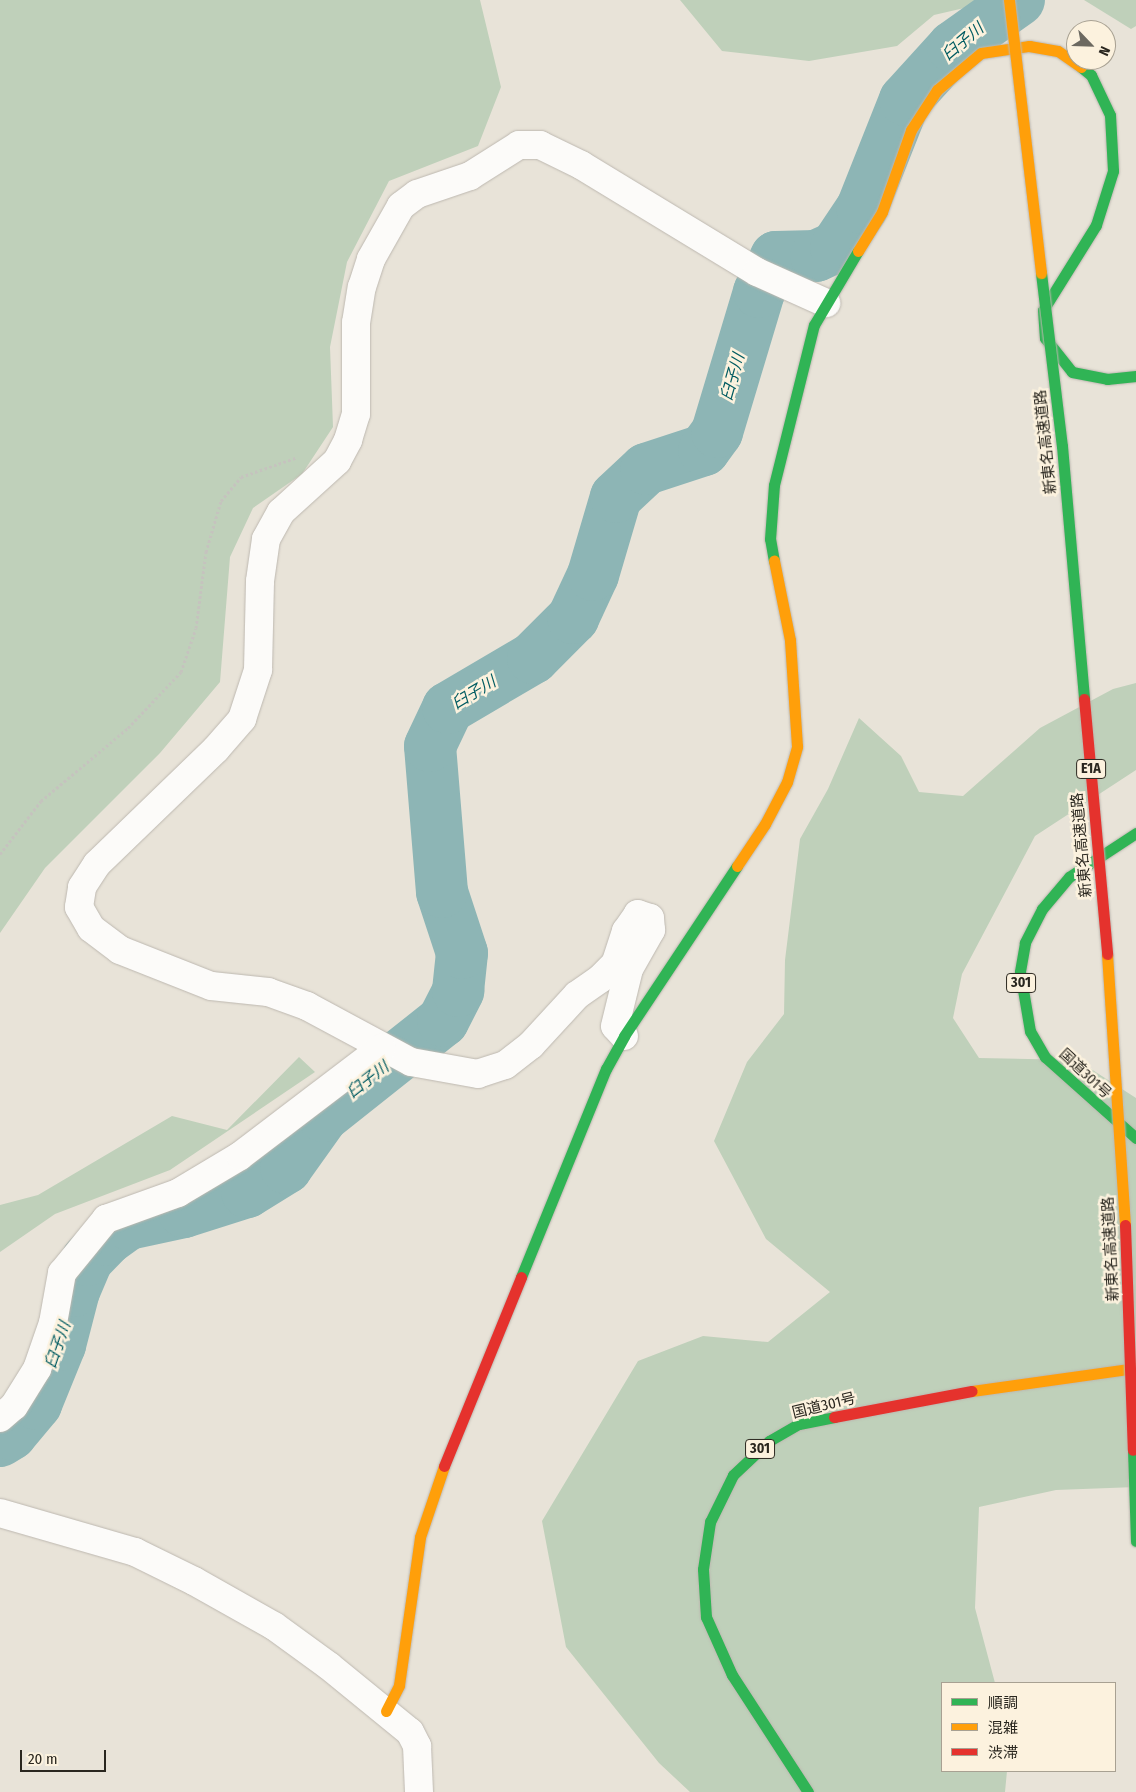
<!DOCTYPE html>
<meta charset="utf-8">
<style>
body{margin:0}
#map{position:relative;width:1136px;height:1792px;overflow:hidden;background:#e8e3d8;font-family:"Fira Sans Condensed","Noto Sans JP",sans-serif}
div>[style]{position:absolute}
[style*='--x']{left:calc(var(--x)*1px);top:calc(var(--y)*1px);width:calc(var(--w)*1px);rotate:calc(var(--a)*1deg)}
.green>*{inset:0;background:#bfd0ba}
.river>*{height:52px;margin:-26px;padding:0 26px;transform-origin:26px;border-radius:26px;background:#8db5b5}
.path>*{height:3px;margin-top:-1.5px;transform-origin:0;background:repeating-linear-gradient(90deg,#c5c3be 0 2.5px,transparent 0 5px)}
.roads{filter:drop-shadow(0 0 1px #bdb8b0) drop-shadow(0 0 1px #bdb8b0)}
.street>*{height:28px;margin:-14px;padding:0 14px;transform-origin:14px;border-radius:14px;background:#fcfbf9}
.fast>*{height:11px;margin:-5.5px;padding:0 5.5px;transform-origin:5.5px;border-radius:5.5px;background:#30b455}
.slow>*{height:11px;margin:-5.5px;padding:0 5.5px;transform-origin:5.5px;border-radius:5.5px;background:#ff9f0a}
.jam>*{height:11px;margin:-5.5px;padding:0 5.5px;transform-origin:5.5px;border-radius:5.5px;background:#e5322d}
.bridges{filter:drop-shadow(0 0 1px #bdb8b0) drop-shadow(0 0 1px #bdb8b0)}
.fast-bridge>*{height:11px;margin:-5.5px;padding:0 5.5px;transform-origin:5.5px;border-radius:5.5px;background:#30b455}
.slow-bridge>*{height:11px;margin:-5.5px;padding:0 5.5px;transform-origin:5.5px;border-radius:5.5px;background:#ff9f0a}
.jam-bridge>*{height:11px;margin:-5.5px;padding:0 5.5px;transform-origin:5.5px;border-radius:5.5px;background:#e5322d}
span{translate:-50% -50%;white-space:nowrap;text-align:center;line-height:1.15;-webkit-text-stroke:5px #fcf2de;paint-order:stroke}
.shield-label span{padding:1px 4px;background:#fcf2de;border:1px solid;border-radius:4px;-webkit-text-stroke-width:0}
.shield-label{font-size:14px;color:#2a271f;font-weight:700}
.street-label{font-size:15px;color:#2a271f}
.water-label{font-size:16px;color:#005b61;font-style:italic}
.legend{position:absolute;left:941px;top:1682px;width:175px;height:90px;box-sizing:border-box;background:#fcf2de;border:1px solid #a8a192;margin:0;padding:6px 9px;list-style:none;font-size:15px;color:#2a271f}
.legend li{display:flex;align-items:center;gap:10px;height:25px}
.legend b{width:25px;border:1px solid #a8a192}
.north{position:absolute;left:1066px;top:20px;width:50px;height:50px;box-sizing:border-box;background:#fcf2de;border:1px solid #a8a192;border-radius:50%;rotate:114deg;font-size:14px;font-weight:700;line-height:20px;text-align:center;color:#2a271f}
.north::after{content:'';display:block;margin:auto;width:18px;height:22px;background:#6c6960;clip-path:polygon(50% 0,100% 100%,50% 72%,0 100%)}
.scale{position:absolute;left:20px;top:1750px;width:86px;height:22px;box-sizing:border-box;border:2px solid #2a271f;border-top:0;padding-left:6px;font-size:15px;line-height:18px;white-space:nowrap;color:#2a271f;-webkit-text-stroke:4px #fcf2de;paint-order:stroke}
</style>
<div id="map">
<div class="green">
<i style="clip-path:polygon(0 0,480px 0,501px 87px,478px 146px,389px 181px,347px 262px,330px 347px,333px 427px,302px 474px,253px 508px,230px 557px,220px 682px,160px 753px,45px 868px,0 933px)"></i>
<i style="clip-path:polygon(680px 0,999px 0,934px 15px,897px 46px,809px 61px,722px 51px)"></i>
<i style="clip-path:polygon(1084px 0,1136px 0,1136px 26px,1131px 29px)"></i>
<i style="clip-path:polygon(1136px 683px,1136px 770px,1035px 836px,962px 974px,953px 1018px,979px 1058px,1077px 1060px,1136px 1098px,1136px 1487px,1056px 1490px,979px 1507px,975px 1608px,995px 1683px,942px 1683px,942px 1771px,1007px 1771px,1005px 1792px,690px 1792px,659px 1763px,566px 1647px,542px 1521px,638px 1361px,703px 1336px,768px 1342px,830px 1292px,766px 1239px,714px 1141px,747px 1062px,784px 1014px,785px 960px,800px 839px,828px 789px,859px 718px,901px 756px,919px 792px,963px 796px,1040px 728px,1113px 689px)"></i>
<i style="clip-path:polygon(299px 1057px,315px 1072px,170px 1170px,55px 1214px,0 1252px,0 1205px,38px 1195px,172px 1116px,227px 1130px)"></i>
</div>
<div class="river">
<i style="--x:0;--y:1441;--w:13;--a:-32"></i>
<i style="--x:11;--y:1434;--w:39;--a:-50"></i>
<i style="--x:36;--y:1404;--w:64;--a:-67.9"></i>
<i style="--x:60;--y:1345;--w:56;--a:-75.5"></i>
<i style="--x:74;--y:1291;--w:34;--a:-67"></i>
<i style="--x:87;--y:1260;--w:28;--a:-46"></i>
<i style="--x:106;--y:1240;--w:27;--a:-36"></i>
<i style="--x:128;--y:1224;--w:57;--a:-12.1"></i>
<i style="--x:184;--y:1212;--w:66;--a:-17.6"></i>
<i style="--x:247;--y:1192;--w:46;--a:-31.6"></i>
<i style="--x:286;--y:1168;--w:64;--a:-54.6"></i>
<i style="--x:323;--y:1116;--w:153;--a:-38.4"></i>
<i style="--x:443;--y:1021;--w:34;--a:-63"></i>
<i style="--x:458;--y:991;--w:38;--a:-84"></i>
<i style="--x:462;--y:953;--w:64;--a:-108.2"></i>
<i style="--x:442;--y:892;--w:146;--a:-94.7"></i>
<i style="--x:430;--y:746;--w:42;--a:-64.7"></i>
<i style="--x:448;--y:708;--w:99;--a:-30.5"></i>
<i style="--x:533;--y:658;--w:57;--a:-45"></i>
<i style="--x:573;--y:618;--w:47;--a:-65.1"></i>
<i style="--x:593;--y:575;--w:81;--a:-73.6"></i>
<i style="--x:616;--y:497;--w:41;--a:-43"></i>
<i style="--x:646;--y:469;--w:61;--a:-18.1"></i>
<i style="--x:704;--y:450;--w:22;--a:-54"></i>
<i style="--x:717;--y:432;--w:146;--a:-73.3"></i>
<i style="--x:759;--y:292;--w:39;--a:-64"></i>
<i style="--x:776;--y:257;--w:40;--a:-1.4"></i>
<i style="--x:816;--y:256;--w:22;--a:-24"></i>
<i style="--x:836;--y:247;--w:47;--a:-56.3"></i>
<i style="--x:862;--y:208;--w:116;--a:-68.3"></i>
<i style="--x:905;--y:100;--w:72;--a:-47.8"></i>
<i style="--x:953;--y:47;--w:81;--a:-35.5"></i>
</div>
<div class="path">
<i style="--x:0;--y:854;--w:67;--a:-52.3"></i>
<i style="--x:41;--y:801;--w:114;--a:-40"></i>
<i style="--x:128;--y:728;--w:77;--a:-46.6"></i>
<i style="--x:181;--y:672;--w:46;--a:-71.2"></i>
<i style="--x:196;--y:628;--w:77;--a:-82.5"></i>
<i style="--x:206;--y:552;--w:53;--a:-73.6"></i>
<i style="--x:221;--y:501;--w:31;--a:-50"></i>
<i style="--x:241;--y:477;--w:60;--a:-19.3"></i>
</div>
<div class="roads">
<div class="street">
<i style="--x:624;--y:1036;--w:13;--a:-132"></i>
<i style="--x:615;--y:1026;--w:59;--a:-76.2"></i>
<i style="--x:629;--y:969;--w:45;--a:-60.6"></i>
<i style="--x:651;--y:930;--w:12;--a:-95"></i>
<i style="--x:650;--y:918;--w:13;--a:-162"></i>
<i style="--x:638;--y:914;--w:21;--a:125"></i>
<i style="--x:626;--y:931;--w:35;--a:108"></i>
<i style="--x:615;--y:964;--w:21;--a:135"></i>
<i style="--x:600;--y:979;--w:28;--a:145"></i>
<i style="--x:577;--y:995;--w:68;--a:132.6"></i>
<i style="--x:531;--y:1045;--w:33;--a:142"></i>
<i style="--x:505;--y:1065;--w:28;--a:162"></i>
<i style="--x:478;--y:1074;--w:68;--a:-169.8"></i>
<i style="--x:411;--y:1062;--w:118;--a:-151.7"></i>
<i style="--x:307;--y:1006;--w:41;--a:-160.3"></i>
<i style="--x:268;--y:992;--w:57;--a:-174"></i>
<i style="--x:211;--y:986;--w:98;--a:-158.4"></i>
<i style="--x:120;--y:950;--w:36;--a:-143"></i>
<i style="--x:91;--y:928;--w:24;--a:-120"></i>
<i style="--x:79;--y:907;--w:20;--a:-81"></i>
<i style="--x:82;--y:887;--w:27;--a:-57"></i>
<i style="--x:97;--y:864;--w:165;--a:-44"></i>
<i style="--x:216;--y:749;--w:40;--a:-49"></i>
<i style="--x:242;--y:719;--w:52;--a:-71.9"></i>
<i style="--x:258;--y:670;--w:89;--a:-88.7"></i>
<i style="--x:260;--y:581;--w:42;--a:-81.9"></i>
<i style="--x:266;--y:539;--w:31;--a:-61"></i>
<i style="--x:281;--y:512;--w:76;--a:-42.3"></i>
<i style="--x:337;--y:461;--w:24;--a:-62"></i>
<i style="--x:348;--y:440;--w:27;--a:-73"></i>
<i style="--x:356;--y:414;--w:91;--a:-90"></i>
<i style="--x:356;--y:323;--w:36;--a:-81"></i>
<i style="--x:362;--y:287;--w:29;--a:-72"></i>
<i style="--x:371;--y:259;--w:61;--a:-60.5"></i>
<i style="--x:401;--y:206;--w:20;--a:-37"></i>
<i style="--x:417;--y:194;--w:56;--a:-18.8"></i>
<i style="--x:470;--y:176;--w:58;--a:-32.3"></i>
<i style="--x:519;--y:145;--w:21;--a:0"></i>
<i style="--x:540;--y:145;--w:46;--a:26"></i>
<i style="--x:581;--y:165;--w:206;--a:31.3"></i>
<i style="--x:757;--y:272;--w:76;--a:24.2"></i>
<i style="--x:0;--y:1418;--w:18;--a:-41"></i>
<i style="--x:14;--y:1406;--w:44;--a:-58.1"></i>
<i style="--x:37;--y:1369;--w:49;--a:-70.8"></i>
<i style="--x:53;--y:1323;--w:51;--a:-79.8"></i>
<i style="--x:62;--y:1273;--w:70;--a:-50.8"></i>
<i style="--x:106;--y:1219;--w:77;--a:-19.9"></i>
<i style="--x:178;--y:1193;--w:72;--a:-30.8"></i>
<i style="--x:240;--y:1156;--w:178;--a:-37.3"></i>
<i style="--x:0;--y:1513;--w:141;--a:16.1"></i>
<i style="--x:135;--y:1552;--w:66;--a:26.2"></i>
<i style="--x:194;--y:1581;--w:92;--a:29.4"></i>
<i style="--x:274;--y:1626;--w:68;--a:36"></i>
<i style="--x:329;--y:1666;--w:104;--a:39.2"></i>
<i style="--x:410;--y:1732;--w:16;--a:63"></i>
<i style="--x:417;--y:1746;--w:46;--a:87.5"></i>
</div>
<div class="fast">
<i style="--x:1081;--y:67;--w:13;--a:39"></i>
<i style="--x:1091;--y:75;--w:44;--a:64.6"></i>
<i style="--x:1110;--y:115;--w:56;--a:86.9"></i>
<i style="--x:1113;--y:171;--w:57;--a:107.5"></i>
<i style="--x:1096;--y:225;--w:100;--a:121.9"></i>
<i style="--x:1043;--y:310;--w:28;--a:86"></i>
<i style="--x:1045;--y:338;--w:43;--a:51.5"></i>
<i style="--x:1072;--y:372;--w:36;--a:11"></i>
<i style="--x:1107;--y:379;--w:29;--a:-6"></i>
<i style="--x:774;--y:561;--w:22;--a:-100"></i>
<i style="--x:770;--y:539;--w:54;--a:-85.8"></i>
<i style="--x:774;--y:485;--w:165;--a:-76"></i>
<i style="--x:814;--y:325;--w:86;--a:-59.3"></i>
<i style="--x:1136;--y:833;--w:80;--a:146.7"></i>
<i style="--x:1069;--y:877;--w:42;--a:130.2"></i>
<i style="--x:1042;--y:909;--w:38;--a:117"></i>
<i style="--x:1025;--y:943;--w:29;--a:100"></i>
<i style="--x:1020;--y:972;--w:60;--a:80.4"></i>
<i style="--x:1030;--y:1031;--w:30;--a:60"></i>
<i style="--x:1045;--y:1057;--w:122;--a:41.7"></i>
<i style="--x:521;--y:1277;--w:225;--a:-67.8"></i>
<i style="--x:606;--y:1069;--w:38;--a:-61"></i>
<i style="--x:624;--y:1036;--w:204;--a:-56.4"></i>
<i style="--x:808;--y:1792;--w:140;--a:-123"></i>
<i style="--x:732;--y:1675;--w:64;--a:-114.1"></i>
<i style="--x:706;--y:1617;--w:48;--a:-93.6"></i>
<i style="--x:703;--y:1569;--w:48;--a:-81.5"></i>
<i style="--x:710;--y:1522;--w:52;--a:-63.9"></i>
<i style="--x:733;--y:1475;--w:50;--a:-43.4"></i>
<i style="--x:769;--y:1441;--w:34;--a:-30"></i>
<i style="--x:799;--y:1424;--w:36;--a:-11"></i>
</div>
<div class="slow">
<i style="--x:858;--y:251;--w:46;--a:-58.4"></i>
<i style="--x:882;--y:212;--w:87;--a:-70.5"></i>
<i style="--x:911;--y:130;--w:48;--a:-57"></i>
<i style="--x:937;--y:90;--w:57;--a:-40.1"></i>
<i style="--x:981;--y:53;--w:49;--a:-8.3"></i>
<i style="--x:1029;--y:46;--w:29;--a:10"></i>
<i style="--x:1058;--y:51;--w:28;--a:35"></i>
<i style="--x:737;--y:866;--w:50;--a:-56.3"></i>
<i style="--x:765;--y:824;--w:47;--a:-62.4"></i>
<i style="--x:787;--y:782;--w:37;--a:-74"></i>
<i style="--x:797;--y:746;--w:106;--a:-93.8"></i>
<i style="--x:790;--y:640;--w:81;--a:-101.4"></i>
<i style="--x:972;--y:1391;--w:166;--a:-8"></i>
<i style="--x:386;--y:1711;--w:29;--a:-63"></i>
<i style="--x:399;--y:1685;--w:149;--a:-81.9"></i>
<i style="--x:420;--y:1537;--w:75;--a:-71.3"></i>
</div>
<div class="jam">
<i style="--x:834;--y:1417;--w:140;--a:-10.7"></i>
<i style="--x:444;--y:1466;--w:204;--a:-67.8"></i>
</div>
</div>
<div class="bridges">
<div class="fast-bridge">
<i style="--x:1041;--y:273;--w:174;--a:83.1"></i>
<i style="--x:1062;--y:446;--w:254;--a:85"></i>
<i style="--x:1133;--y:1450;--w:91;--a:88.1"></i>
</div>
<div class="slow-bridge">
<i style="--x:1009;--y:0;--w:275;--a:83.3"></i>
<i style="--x:1107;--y:954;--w:272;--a:86.2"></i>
</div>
<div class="jam-bridge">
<i style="--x:1084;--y:699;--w:256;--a:84.8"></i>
<i style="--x:1125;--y:1225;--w:225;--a:88"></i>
</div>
</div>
<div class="shield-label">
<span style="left:1091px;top:769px">E1A</span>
<span style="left:1021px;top:983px">301</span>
<span style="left:760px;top:1449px">301</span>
</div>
<div class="street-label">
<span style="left:1046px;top:442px;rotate:-96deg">新東名高速道路</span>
<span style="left:1082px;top:845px;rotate:-95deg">新東名高速道路</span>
<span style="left:1085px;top:1074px;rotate:43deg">国道301号</span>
<span style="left:1111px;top:1249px;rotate:-93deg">新東名高速道路</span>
<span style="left:824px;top:1406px;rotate:-14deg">国道301号</span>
</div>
<div class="water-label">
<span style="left:963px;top:42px;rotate:-40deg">臼子川</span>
<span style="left:733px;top:377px;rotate:-74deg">臼子川</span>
<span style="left:474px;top:693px;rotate:-31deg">臼子川</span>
<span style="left:368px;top:1080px;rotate:-38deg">臼子川</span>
<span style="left:58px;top:1345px;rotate:-71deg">臼子川</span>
</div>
<ul class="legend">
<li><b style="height:6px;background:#30b455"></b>順調</li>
<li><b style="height:6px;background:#ff9f0a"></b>混雑</li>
<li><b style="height:6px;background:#e5322d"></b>渋滞</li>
</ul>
<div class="north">N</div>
<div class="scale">20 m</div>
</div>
